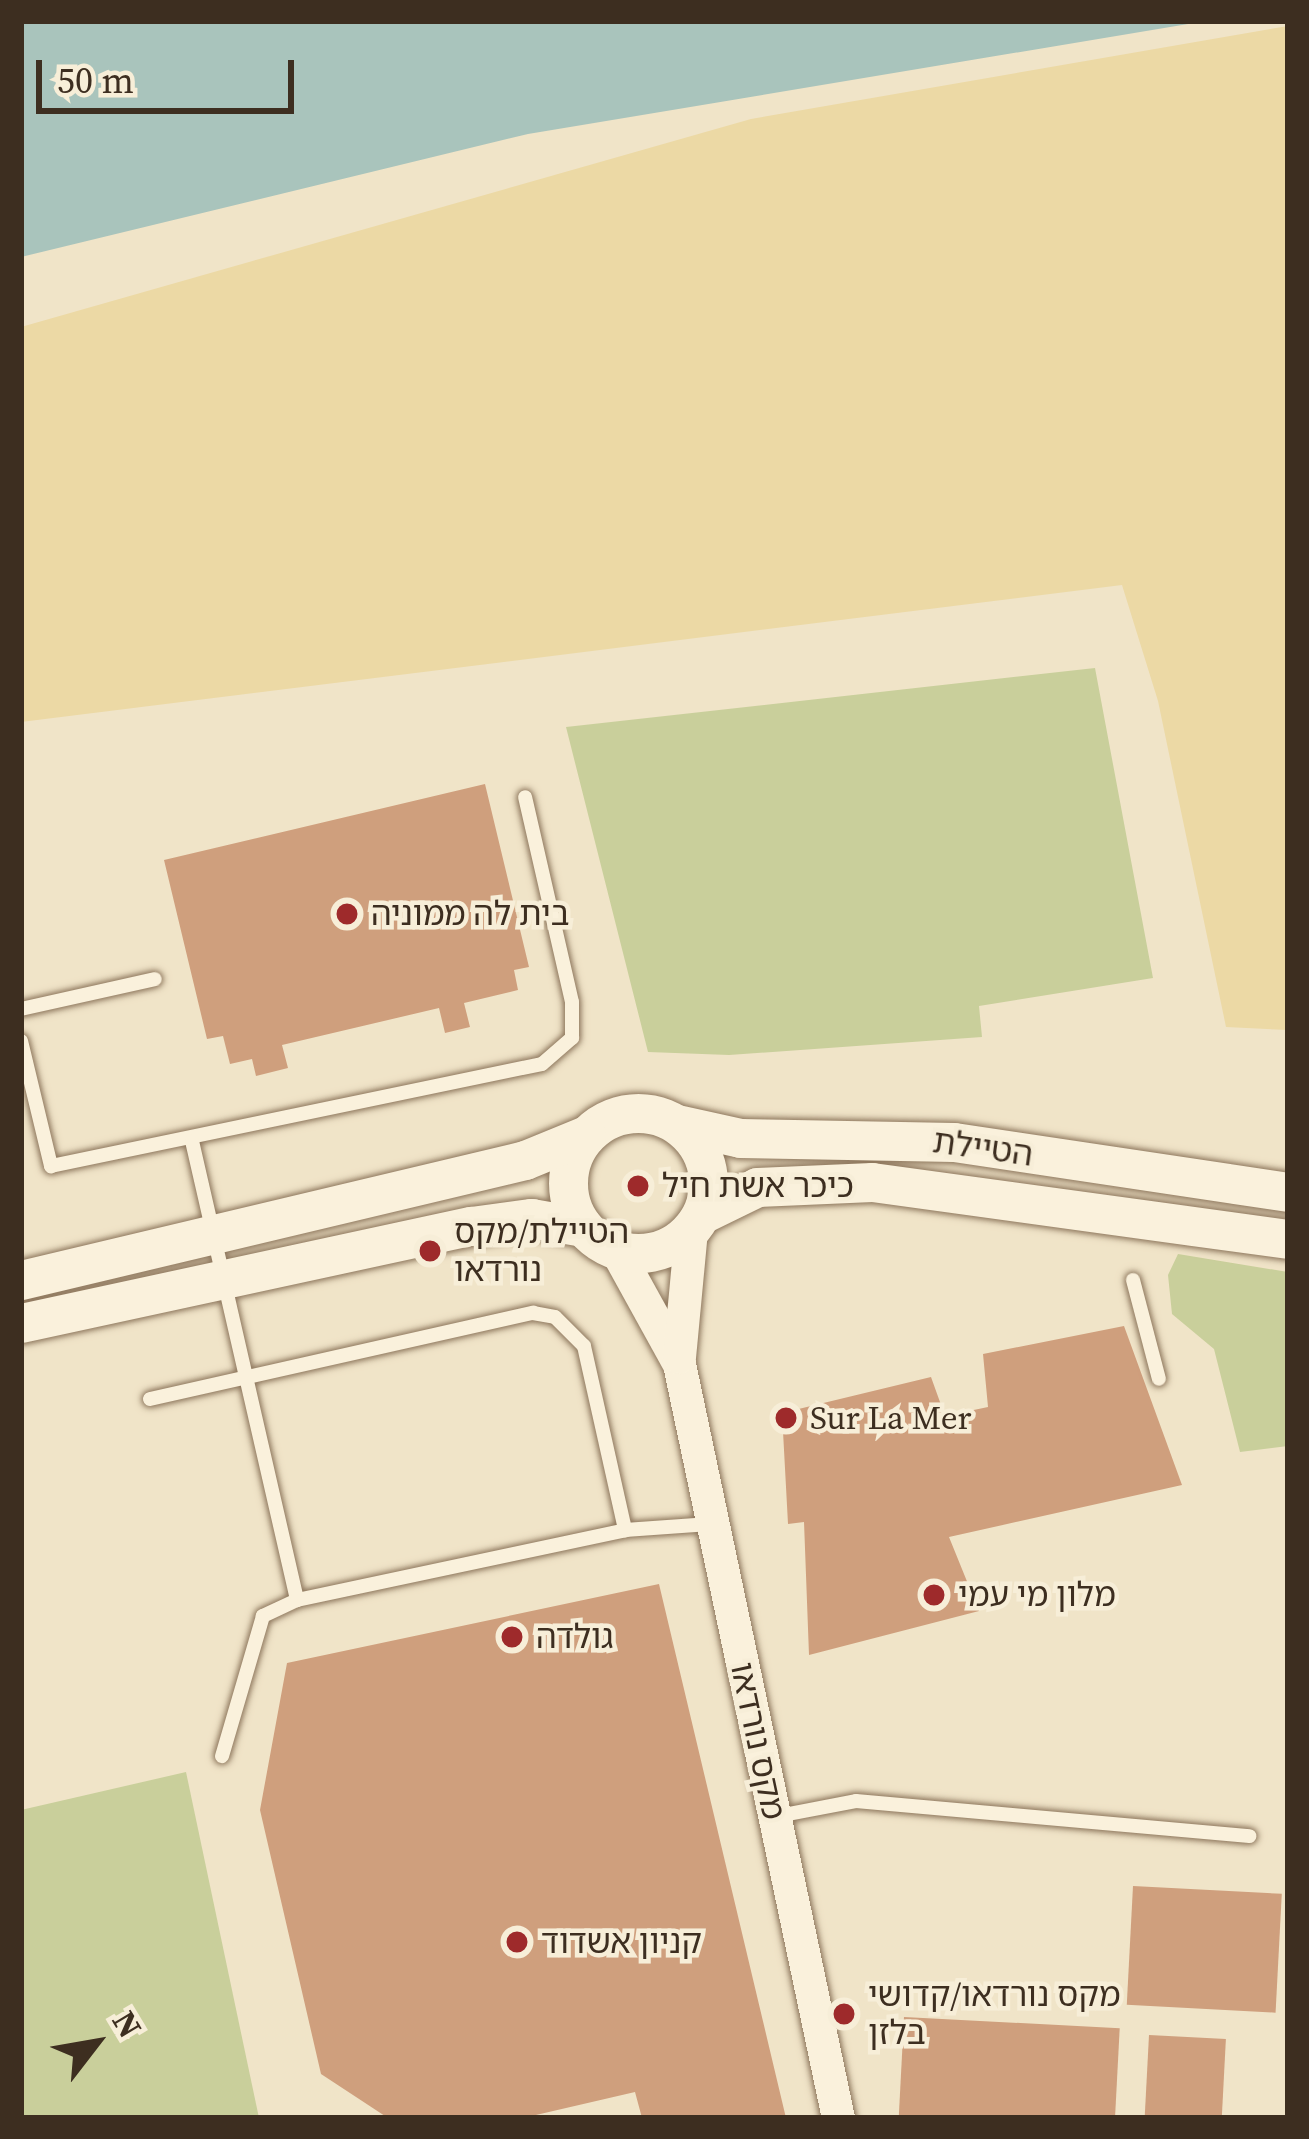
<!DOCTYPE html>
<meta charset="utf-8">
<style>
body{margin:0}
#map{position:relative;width:1309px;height:2139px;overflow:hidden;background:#f0e4c8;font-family:"Source Serif 4","Noto Sans Hebrew",serif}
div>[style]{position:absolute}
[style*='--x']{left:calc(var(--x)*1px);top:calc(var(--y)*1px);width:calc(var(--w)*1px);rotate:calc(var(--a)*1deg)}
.green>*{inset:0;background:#c9cf9b}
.sand>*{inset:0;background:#ecd9a5}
.water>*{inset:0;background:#a9c4bc}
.building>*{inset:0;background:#cf9f7d;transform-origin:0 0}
.roads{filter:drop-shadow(0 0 3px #8d765c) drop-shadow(0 0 3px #8d765c)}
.service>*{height:14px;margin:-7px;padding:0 7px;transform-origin:7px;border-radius:7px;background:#faf1dc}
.tertiary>*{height:33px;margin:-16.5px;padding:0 16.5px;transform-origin:16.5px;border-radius:16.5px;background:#faf1dc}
.secondary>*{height:39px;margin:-19.5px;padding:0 19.5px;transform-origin:19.5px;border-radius:19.5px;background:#faf1dc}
.secondary>.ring{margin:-19.5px;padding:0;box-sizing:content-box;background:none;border:39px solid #faf1dc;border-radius:50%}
.dots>*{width:33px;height:33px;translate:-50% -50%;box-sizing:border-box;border:6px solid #f7eed8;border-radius:50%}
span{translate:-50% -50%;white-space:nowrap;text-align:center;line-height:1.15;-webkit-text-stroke:9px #f7eed8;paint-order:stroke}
.poi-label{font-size:33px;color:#3d2e20}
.left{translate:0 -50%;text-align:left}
.street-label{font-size:33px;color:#3d2e20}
.frame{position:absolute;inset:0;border:24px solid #3d2e20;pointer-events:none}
.north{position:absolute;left:36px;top:1983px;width:120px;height:120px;-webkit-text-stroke:9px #f7eed8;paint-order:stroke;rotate:59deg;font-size:33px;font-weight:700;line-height:48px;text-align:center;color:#3d2e20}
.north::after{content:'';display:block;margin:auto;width:42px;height:54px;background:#3d2e20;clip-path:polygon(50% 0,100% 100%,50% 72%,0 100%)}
.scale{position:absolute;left:36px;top:60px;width:258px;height:54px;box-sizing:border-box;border:6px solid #3d2e20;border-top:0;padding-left:15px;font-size:36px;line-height:42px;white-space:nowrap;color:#3d2e20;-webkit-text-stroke:9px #f7eed8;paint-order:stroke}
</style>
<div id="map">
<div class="green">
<i style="clip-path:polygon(1095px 668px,1153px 978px,979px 1006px,982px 1037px,729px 1055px,648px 1052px,566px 727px)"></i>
<i style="clip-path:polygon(1178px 1254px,1288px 1272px,1288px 1446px,1240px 1452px,1214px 1349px,1172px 1314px,1168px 1275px)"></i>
<i style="clip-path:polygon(186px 1772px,259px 2118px,21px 2118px,21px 1810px)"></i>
</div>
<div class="sand">
<i style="clip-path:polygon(1288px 26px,1288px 1030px,1226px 1027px,1158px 701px,1122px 585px,21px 722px,21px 327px,751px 119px)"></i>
</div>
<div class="water">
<i style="clip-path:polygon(21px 21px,1206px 21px,528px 134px,21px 257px)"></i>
</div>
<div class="building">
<i style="clip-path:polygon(485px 784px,529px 967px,514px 970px,518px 990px,464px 1003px,470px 1027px,445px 1033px,439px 1008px,282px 1045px,288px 1068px,256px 1076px,252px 1059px,230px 1064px,223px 1036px,207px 1039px,164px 860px)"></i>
<i style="clip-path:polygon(1124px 1326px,1182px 1485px,949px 1537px,979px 1611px,809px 1655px,804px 1522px,788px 1524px,782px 1413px,931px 1377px,945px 1416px,988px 1407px,983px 1354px)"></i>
<i style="clip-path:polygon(659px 1584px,786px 2118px,642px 2118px,635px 2092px,523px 2118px,388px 2118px,321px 2074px,260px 1810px,287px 1663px)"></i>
<i style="left:1133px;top:1886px;width:149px;height:119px;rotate:3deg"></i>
<i style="left:904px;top:2017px;width:216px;height:101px;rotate:3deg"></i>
<i style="left:1149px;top:2035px;width:77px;height:83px;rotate:3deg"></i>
</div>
<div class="roads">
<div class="service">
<i style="--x:21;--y:1009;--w:137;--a:-12.6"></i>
<i style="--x:21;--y:1041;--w:129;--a:76.5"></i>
<i style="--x:51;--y:1166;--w:501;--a:-11.74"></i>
<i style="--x:542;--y:1064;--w:40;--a:-41"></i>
<i style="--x:572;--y:1038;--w:36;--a:-90"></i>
<i style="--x:572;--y:1002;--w:210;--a:-102.9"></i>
<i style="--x:192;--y:1141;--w:471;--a:77.1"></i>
<i style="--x:297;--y:1600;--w:38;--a:155"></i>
<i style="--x:263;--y:1616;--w:146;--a:106.3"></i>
<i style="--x:1133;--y:1280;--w:102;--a:75.3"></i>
<i style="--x:150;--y:1399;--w:393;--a:-12.7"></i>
<i style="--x:533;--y:1313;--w:22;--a:10"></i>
<i style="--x:555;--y:1317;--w:41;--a:45"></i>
<i style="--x:584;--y:1346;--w:189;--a:77.4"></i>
<i style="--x:297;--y:1600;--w:335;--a:-12"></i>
<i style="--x:625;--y:1530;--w:85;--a:-4"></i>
<i style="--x:778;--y:1816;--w:79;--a:-10.9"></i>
<i style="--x:856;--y:1801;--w:395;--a:5.1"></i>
</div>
<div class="tertiary">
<i style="--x:616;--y:1250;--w:130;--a:61.1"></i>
<i style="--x:679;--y:1364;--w:771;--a:78.09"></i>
<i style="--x:679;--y:1357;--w:127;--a:-84.6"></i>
</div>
<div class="secondary">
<i class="ring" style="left:568px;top:1113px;width:101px;height:101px"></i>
<i style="--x:677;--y:1124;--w:65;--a:12.5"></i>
<i style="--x:740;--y:1138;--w:214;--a:1.1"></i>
<i style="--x:954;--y:1142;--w:338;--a:8.5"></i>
<i style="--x:702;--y:1214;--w:61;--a:-26.1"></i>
<i style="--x:757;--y:1187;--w:115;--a:-2.5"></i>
<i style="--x:872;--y:1182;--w:420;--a:7.8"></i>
<i style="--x:21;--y:1280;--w:518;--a:-13.39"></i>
<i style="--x:525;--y:1160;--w:66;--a:-22.3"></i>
<i style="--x:21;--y:1323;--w:460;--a:-12.2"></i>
<i style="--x:471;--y:1226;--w:61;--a:-7.6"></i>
<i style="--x:531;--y:1218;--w:53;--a:9.8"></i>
</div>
</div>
<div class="dots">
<i style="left:347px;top:914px;background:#9e2a2b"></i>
<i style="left:638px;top:1186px;background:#9e2a2b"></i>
<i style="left:430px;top:1251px;background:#9e2a2b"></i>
<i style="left:786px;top:1418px;background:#9e2a2b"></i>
<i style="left:934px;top:1595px;background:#9e2a2b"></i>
<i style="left:512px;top:1637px;background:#9e2a2b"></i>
<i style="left:517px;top:1942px;background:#9e2a2b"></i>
<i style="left:844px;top:2014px;background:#9e2a2b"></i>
</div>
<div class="poi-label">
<span class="left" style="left:371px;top:914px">בית לה ממוניה</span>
<span class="left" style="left:662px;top:1186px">כיכר אשת חיל</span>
<span class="left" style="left:454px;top:1251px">הטיילת/מקס<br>נורדאו</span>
<span class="left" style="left:810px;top:1418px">Sur La Mer</span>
<span class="left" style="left:958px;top:1595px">מלון מי עמי</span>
<span class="left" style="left:536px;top:1637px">גולדה</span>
<span class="left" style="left:541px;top:1942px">קניון אשדוד</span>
<span class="left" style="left:868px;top:2014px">מקס נורדאו/קדושי<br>בלזן</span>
</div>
<div class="street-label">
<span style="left:983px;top:1148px;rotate:8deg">הטיילת</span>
<span style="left:758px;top:1741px;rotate:78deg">מקס נורדאו</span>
</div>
<div class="frame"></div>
<div class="north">N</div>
<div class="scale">50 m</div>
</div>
